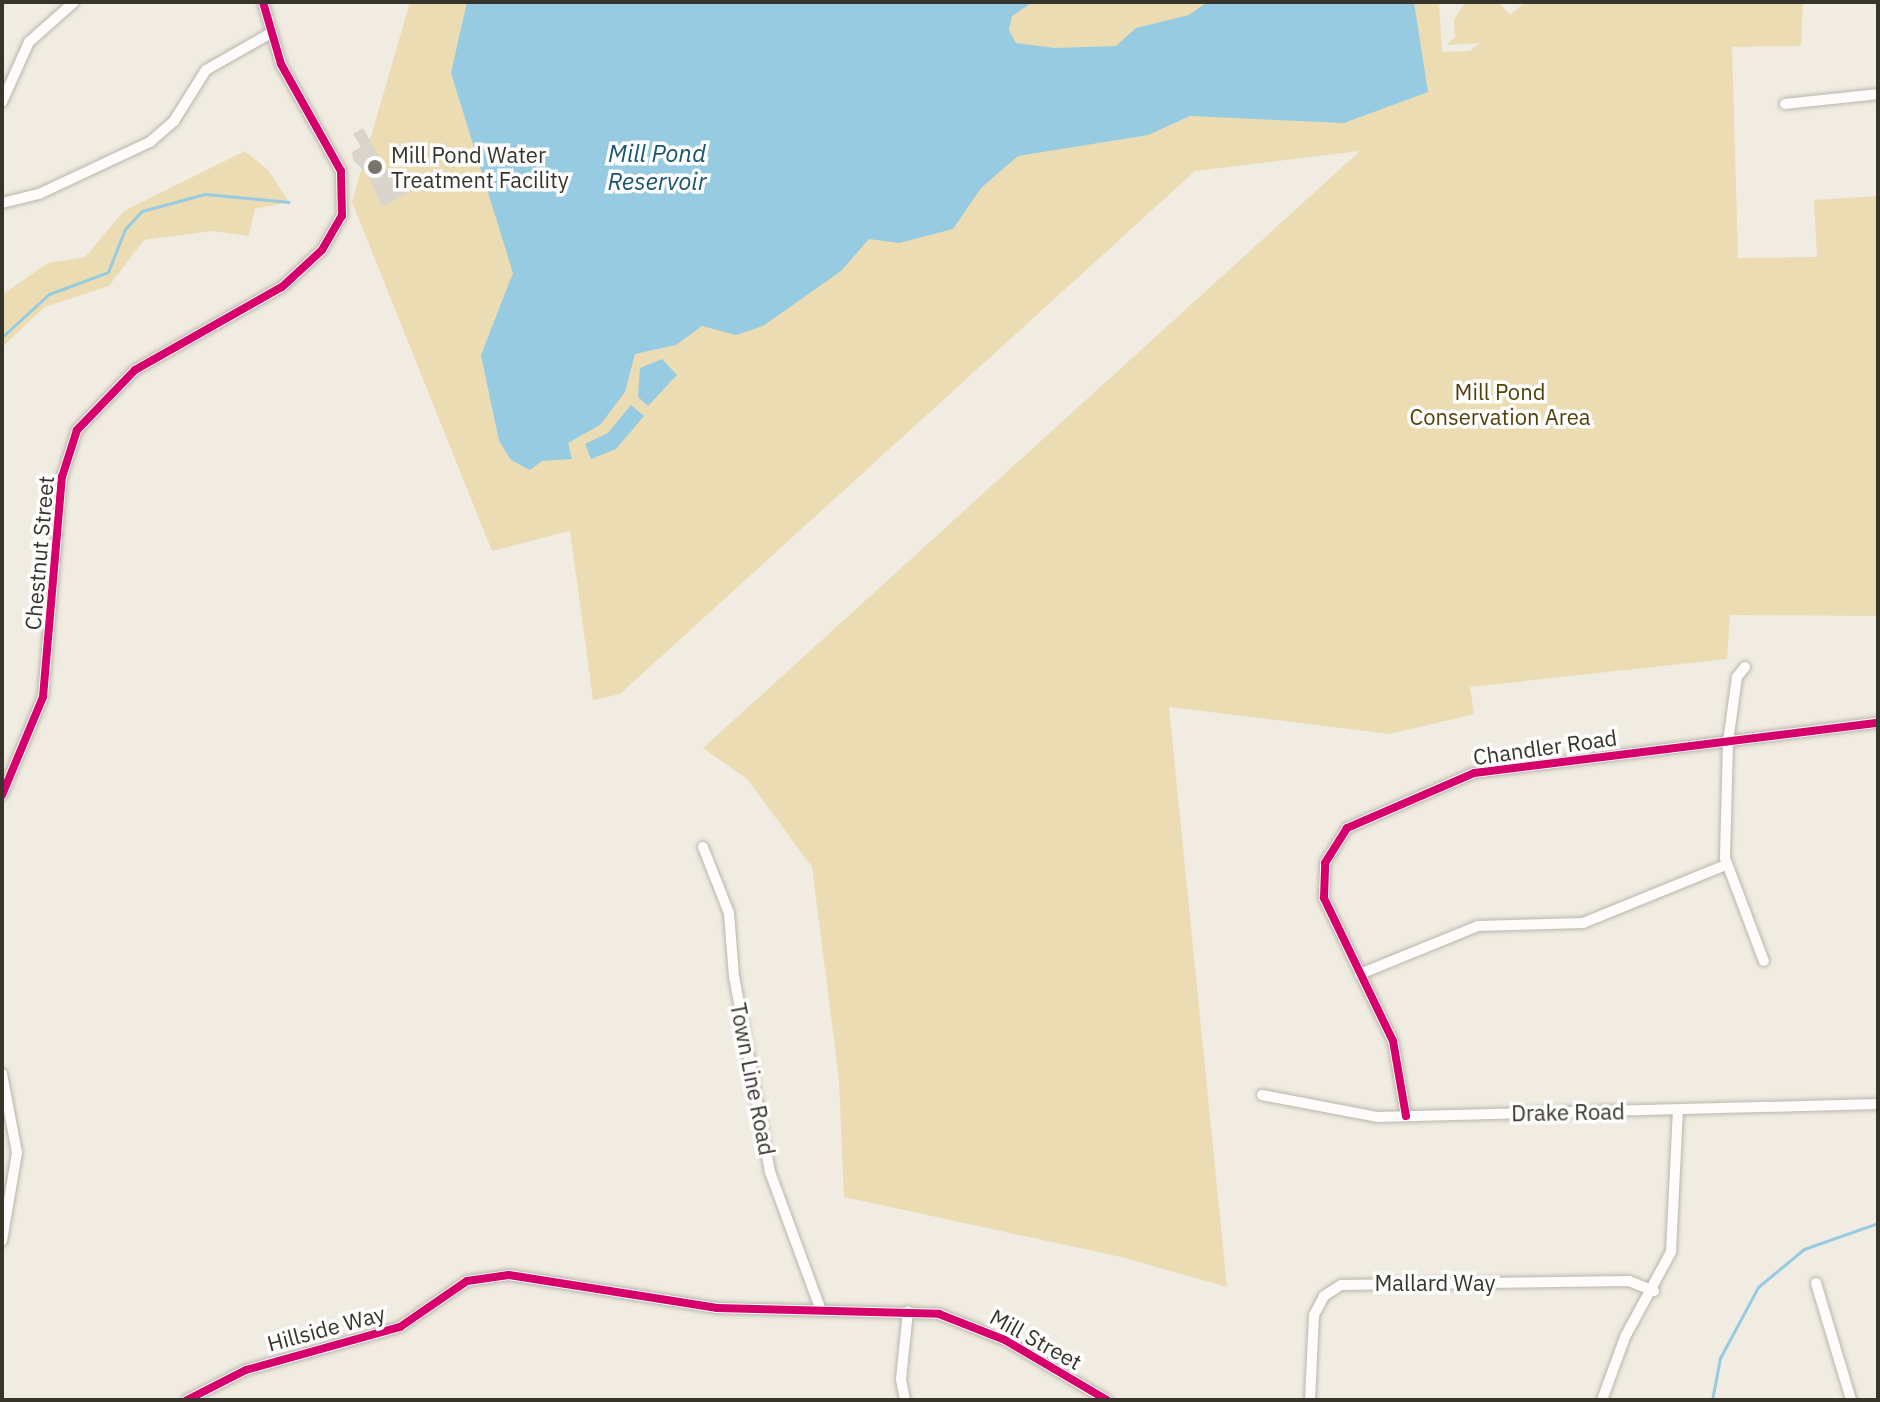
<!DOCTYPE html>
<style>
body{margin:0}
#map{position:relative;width:1880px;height:1402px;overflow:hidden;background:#f1ece1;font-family:"IBM Plex Sans",sans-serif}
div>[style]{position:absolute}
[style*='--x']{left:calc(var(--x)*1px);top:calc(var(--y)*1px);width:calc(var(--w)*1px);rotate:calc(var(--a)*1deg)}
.green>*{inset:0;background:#ebdcb4}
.water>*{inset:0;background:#97cbe1}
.stream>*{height:3px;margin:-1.5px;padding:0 1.5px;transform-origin:1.5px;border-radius:1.5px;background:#97cbe1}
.building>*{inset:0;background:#d9d5cc}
.roads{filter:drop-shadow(0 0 2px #b9b6ad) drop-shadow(0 0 2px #b9b6ad)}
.minor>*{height:10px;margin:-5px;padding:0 5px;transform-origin:5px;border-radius:5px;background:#fdfcfa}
.cycleway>*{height:8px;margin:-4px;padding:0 4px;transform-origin:4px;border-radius:4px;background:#d6006c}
.dots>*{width:22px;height:22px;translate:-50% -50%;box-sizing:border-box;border:4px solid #fdfdfd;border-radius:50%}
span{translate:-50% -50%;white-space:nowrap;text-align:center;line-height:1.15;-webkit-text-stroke:7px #fdfdfd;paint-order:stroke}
.poi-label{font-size:22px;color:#37342c}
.left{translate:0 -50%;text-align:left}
.park-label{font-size:22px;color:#53410a}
.street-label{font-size:22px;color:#37342c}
.water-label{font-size:24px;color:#1a566f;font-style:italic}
.frame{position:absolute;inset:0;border:4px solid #37342c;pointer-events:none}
</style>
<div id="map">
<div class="green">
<i style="clip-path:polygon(410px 2px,1439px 2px,1442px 52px,1470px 51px,1480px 43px,1446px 45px,1455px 37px,1454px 20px,1465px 2px,1498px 2px,1510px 15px,1525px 2px,1803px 2px,1801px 46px,1732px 47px,1738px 258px,1817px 257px,1814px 200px,1878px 196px,1878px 616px,1730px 615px,1727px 659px,1470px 687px,1474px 714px,1390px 734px,1169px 707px,1227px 1287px,1121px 1257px,844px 1197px,839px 1079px,812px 867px,747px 779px,703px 748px,1360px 151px,1195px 171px,620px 694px,593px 700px,570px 531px,492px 551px,352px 202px)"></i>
<i style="clip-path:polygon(245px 151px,268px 170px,289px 202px,255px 209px,249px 236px,213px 231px,144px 240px,109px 286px,45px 307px,2px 347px,3px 294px,48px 263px,85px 257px,124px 211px)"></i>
</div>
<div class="water">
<i style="clip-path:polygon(467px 2px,1033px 2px,1012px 16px,1009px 30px,1016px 43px,1054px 48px,1116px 46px,1136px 28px,1189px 15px,1207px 2px,1414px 2px,1428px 92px,1344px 123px,1190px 116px,1148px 135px,1018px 156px,981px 188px,953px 229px,899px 243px,869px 239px,841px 271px,763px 326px,736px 335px,702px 326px,676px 345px,635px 354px,625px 392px,600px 425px,568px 443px,572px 459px,542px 461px,530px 470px,511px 460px,499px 441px,481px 355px,513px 273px,451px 73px)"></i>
<i style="clip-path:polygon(662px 359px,677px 375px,648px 406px,638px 397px,640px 368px)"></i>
<i style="clip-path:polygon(631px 405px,644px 416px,616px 449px,591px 459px,585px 444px,608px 433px)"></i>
</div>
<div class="stream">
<i style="--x:2;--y:337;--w:64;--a:-42.5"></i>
<i style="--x:49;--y:294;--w:63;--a:-20.4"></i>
<i style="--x:108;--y:272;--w:46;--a:-68.4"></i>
<i style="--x:125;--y:229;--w:25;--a:-47"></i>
<i style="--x:142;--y:211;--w:65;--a:-15.1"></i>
<i style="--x:205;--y:194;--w:84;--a:5.4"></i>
<i style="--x:1712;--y:1400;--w:43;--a:-79.2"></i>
<i style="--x:1720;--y:1358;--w:81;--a:-61.8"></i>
<i style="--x:1758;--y:1287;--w:60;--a:-39.6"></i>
<i style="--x:1804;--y:1249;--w:78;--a:-19.4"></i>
</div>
<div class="building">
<i style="clip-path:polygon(363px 128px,392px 179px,401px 174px,411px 191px,382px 207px,368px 175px,353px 160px,352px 152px,361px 147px,353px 134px)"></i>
</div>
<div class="roads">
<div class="minor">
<i style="--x:2;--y:102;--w:66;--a:-65.8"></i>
<i style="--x:29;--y:42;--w:60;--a:-41.6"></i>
<i style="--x:1785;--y:104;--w:94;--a:-6.1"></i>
<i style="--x:2;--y:203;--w:38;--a:-14"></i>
<i style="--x:39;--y:194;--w:123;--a:-25.1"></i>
<i style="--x:150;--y:142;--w:32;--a:-41"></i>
<i style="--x:174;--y:121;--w:60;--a:-57.9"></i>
<i style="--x:206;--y:70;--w:73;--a:-29.7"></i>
<i style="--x:1745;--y:667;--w:13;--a:129"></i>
<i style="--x:1737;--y:677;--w:66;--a:97.9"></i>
<i style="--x:1728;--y:742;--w:116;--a:91.5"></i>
<i style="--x:1725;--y:858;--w:110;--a:69.3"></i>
<i style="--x:2;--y:795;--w:106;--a:-67.3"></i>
<i style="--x:43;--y:697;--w:221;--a:-85.1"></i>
<i style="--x:62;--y:477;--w:49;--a:-72.3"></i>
<i style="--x:77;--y:430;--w:83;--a:-46"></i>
<i style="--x:135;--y:370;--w:169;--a:-29.5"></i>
<i style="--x:282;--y:287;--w:54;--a:-42.8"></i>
<i style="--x:322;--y:250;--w:39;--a:-60"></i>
<i style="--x:342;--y:216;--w:45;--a:-91.3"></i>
<i style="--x:341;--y:171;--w:123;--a:-119.3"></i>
<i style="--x:281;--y:64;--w:65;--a:-106.2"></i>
<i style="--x:703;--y:847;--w:71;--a:68.5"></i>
<i style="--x:729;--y:913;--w:63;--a:85.5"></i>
<i style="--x:734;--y:976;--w:199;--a:79.6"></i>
<i style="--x:770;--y:1172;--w:145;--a:69.8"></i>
<i style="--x:1360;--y:974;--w:127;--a:-22.1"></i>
<i style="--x:1478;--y:926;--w:105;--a:-1.6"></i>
<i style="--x:1583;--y:923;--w:154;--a:-22.1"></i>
<i style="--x:2;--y:1074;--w:80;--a:79.2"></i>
<i style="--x:17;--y:1153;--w:89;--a:99.7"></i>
<i style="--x:1262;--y:1095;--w:117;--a:10.8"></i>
<i style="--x:1377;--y:1117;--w:501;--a:-1.49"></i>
<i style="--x:1406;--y:1116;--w:76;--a:-99.8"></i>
<i style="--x:1393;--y:1041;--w:159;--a:-115.8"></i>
<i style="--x:1324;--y:898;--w:35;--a:-88"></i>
<i style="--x:1325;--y:863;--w:41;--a:-57.8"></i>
<i style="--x:1347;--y:828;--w:138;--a:-23.4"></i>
<i style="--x:1474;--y:773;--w:407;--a:-7.1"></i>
<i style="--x:1816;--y:1283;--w:122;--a:73.3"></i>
<i style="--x:187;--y:1400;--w:66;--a:-27"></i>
<i style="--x:246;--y:1370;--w:160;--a:-15.6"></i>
<i style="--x:400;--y:1327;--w:81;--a:-34.5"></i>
<i style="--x:467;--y:1281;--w:42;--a:-8.1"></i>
<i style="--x:509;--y:1275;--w:211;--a:9"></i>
<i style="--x:717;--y:1308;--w:222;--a:1.5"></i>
<i style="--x:939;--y:1314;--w:71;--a:21.5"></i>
<i style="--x:1005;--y:1340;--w:118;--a:30.5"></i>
<i style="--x:905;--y:1400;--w:21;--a:-101"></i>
<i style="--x:901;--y:1379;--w:68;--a:-84.1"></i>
<i style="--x:1310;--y:1400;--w:85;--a:-87.3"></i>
<i style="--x:1314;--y:1315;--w:21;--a:-62"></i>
<i style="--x:1324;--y:1296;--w:20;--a:-33"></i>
<i style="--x:1341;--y:1285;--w:288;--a:-0.8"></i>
<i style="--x:1629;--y:1281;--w:27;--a:22"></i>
<i style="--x:1602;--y:1400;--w:67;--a:-69.9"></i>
<i style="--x:1625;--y:1337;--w:97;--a:-61.6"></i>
<i style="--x:1671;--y:1252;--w:142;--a:-87.2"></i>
</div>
</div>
<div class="cycleway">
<i style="--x:2;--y:795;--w:106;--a:-67.3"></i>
<i style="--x:43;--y:697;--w:221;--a:-85.1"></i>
<i style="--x:62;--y:477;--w:49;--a:-72.3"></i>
<i style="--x:77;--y:430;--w:83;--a:-46"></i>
<i style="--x:135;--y:370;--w:169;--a:-29.5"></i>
<i style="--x:282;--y:287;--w:54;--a:-42.8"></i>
<i style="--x:322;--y:250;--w:39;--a:-60"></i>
<i style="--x:342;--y:216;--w:45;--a:-91.3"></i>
<i style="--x:341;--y:171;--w:123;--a:-119.3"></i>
<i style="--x:281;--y:64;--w:65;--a:-106.2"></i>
<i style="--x:1406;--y:1116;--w:76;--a:-99.8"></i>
<i style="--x:1393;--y:1041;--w:159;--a:-115.8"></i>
<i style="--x:1324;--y:898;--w:35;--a:-88"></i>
<i style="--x:1325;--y:863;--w:41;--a:-57.8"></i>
<i style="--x:1347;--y:828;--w:138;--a:-23.4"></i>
<i style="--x:1474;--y:773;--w:407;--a:-7.1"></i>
<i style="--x:187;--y:1400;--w:66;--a:-27"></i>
<i style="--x:246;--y:1370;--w:160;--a:-15.6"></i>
<i style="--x:400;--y:1327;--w:81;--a:-34.5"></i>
<i style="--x:467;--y:1281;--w:42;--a:-8.1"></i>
<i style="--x:509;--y:1275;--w:211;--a:9"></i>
<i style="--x:717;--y:1308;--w:222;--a:1.5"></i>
<i style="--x:939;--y:1314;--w:71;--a:21.5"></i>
<i style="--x:1005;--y:1340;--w:118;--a:30.5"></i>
</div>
<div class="dots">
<i style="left:375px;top:167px;background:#78746b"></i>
</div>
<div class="poi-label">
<span class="left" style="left:391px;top:167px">Mill Pond Water<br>Treatment Facility</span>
</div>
<div class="park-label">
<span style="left:1500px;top:404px">Mill Pond<br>Conservation Area</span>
</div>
<div class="street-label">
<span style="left:39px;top:553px;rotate:-85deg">Chestnut Street</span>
<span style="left:1545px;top:747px;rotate:-8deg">Chandler Road</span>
<span style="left:753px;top:1079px;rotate:79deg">Town Line Road</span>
<span style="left:1568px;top:1112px;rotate:-1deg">Drake Road</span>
<span style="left:1435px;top:1283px">Mallard Way</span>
<span style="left:326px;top:1328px;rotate:-15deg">Hillside Way</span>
<span style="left:1036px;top:1339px;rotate:29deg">Mill Street</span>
</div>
<div class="water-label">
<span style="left:657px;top:168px">Mill Pond<br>Reservoir</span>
</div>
<div class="frame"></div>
</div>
